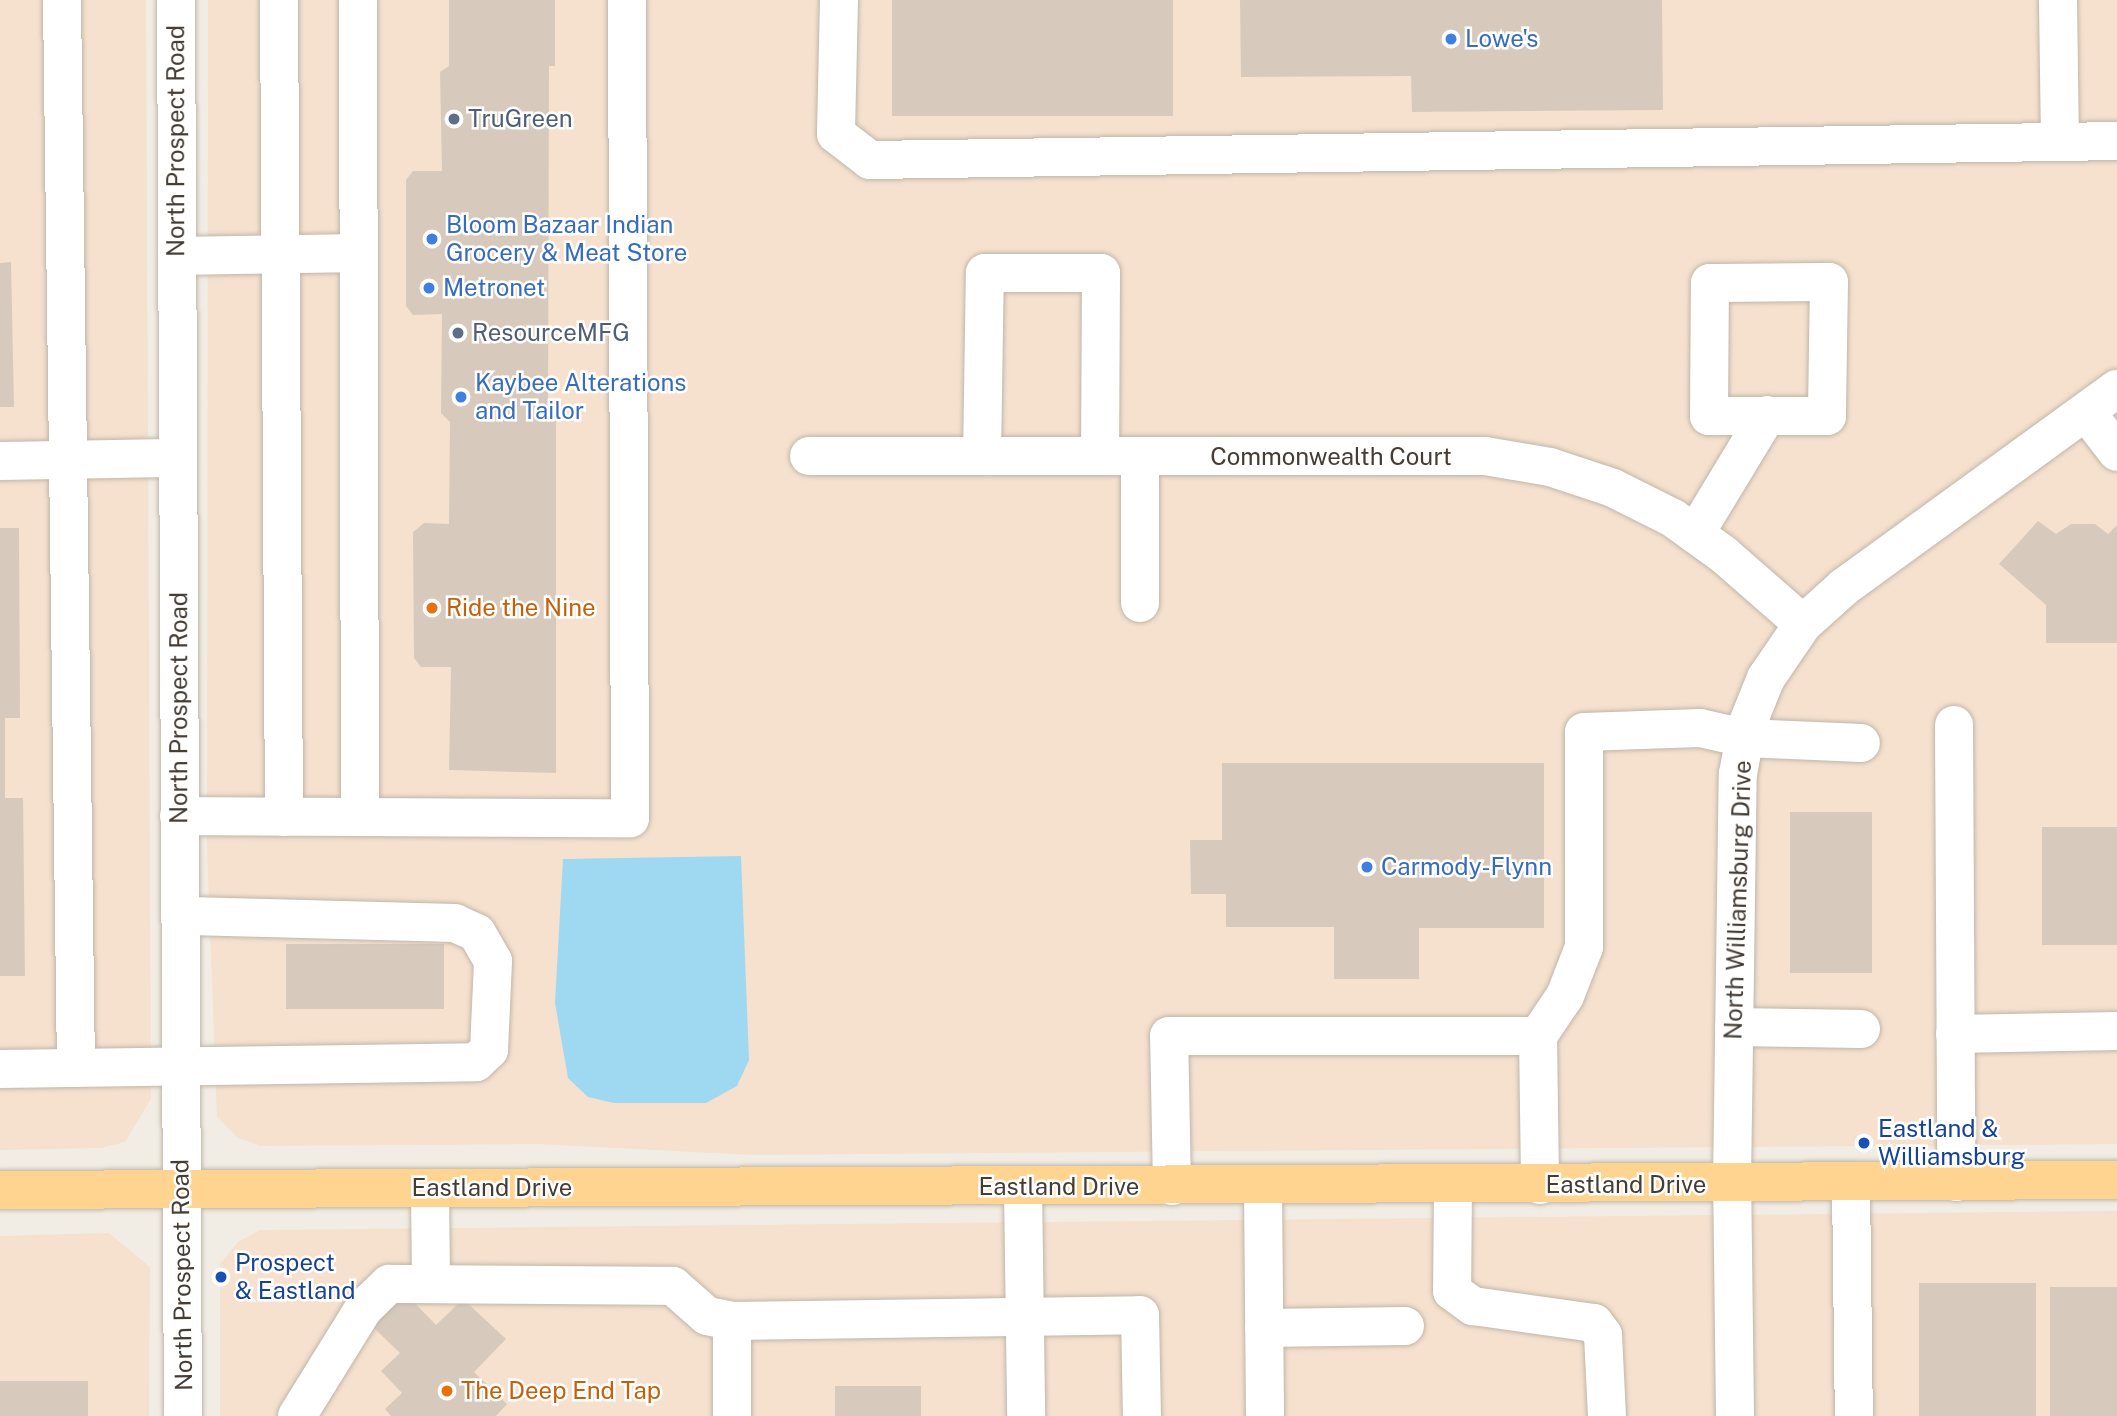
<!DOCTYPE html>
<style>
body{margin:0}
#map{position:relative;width:2117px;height:1416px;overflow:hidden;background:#f2ede4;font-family:"Public Sans",sans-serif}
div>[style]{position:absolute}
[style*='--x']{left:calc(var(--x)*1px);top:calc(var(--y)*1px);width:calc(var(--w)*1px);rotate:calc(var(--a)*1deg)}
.commercial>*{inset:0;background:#f5e1ce}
.water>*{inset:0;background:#9fd8f1}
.building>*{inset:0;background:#d7cabd;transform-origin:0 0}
.roads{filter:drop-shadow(0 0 2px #c1b6aa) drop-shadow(0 0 2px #c1b6aa)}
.minor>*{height:38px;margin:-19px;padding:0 19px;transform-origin:19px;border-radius:19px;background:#fff}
.major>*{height:38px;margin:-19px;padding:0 19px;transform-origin:19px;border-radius:19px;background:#ffd491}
.dots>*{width:19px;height:19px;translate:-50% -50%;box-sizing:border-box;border:4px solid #fff;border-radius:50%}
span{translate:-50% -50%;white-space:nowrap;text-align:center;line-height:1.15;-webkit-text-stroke:5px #fff;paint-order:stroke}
.shop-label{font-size:24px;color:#366cbe}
.left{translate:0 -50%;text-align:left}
.service-label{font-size:24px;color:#4e5e75}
.street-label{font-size:24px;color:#453c34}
.food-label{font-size:24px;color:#c56008}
.transit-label{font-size:24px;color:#164399}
</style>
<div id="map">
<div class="commercial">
<i style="clip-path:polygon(0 0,146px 0,151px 1099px,125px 1142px,102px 1148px,0 1150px)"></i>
<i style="clip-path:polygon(208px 0,2117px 0,2117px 1144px,752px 1155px,537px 1144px,261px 1146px,238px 1138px,217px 1117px,207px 849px)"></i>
<i style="clip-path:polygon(2117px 1211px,2117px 1416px,220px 1416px,220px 1264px,238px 1242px,260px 1230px)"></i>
<i style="clip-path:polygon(109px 1233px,150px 1267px,149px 1416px,0 1416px,0 1236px)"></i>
</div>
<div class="water">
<i style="clip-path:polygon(741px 856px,749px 1060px,737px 1086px,706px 1103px,614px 1103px,588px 1097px,568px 1078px,555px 1003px,563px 859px)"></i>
</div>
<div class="building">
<i style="clip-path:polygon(449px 0,555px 0,555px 66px,549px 66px,548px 418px,556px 418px,556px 773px,449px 770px,451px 667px,421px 667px,414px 658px,413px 532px,424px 523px,449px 524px,450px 422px,441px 413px,442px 314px,413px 315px,406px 306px,406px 180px,413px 171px,442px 171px,440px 72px,449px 66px)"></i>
<i style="left:892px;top:0;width:281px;height:116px"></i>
<i style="clip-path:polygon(1240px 0,1662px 0,1663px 110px,1412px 112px,1411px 76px,1241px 77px)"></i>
<i style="clip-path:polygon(11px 262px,14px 407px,0 407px,0 263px)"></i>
<i style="clip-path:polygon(2038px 521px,2056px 534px,2071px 524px,2095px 524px,2108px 534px,2117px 525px,2117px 643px,2046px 643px,2046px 605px,1999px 564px)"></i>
<i style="clip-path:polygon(0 528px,19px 528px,20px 718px,5px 718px,5px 798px,23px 798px,25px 976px,0 976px)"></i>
<i style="clip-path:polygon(1222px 763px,1544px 763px,1544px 928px,1419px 928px,1419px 979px,1334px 979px,1334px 927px,1226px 927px,1226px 894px,1191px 894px,1190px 840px,1222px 840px)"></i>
<i style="left:1790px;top:812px;width:82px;height:161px"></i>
<i style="left:2042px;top:827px;width:75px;height:118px"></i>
<i style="left:286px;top:944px;width:158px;height:65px"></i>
<i style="left:2036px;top:1283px;width:133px;height:117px;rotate:90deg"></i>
<i style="left:2050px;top:1287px;width:67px;height:129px"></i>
<i style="clip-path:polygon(406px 1294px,436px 1325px,463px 1299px,506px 1339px,474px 1372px,507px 1404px,496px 1416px,391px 1416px,385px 1409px,402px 1393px,381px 1371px,400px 1353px,373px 1327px)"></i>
<i style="left:88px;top:1381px;width:35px;height:88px;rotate:90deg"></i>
<i style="left:921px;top:1386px;width:30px;height:86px;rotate:90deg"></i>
</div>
<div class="roads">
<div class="minor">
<i style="--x:62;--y:0;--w:1068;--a:89.25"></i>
<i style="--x:176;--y:0;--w:1416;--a:89.72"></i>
<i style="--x:279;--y:0;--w:817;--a:89.65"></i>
<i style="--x:358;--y:0;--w:817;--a:89.86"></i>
<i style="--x:839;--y:0;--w:134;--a:91.3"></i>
<i style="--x:836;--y:134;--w:43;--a:37.4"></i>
<i style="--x:870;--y:160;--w:1247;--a:-0.87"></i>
<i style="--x:2058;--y:0;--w:141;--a:89.2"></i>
<i style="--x:177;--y:256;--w:182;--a:-0.9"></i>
<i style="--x:1829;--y:282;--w:134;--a:90.9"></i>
<i style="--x:1827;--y:416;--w:118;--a:180"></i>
<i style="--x:1709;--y:416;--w:133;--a:-89.6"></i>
<i style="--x:1710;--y:283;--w:119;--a:-0.5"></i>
<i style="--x:2087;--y:413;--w:49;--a:52.4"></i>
<i style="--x:809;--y:456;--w:676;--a:0"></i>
<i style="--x:1485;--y:456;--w:66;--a:9.6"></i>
<i style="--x:1550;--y:467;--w:66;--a:18.4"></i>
<i style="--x:1613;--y:488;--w:67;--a:26.6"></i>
<i style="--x:1673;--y:518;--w:62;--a:35.8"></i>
<i style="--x:1723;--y:554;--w:106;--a:41.2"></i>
<i style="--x:982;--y:456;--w:183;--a:-89.1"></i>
<i style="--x:985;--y:273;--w:116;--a:0"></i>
<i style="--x:1101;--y:273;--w:183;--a:90.3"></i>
<i style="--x:1140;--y:456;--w:147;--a:90"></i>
<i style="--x:0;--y:461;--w:178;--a:-1"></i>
<i style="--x:1695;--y:534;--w:139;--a:-58.8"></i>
<i style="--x:1954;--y:725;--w:457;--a:89.7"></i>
<i style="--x:179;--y:816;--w:451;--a:0.3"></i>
<i style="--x:630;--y:818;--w:818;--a:-90.21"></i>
<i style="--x:1734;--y:1027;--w:127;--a:0.9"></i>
<i style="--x:1955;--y:1034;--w:162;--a:-1.1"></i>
<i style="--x:1538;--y:1036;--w:48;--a:-56"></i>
<i style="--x:1565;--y:996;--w:53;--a:-68.8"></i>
<i style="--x:1584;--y:947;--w:215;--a:-90"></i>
<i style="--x:1584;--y:732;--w:116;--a:-2"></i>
<i style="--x:1700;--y:728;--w:46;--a:12.5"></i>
<i style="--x:1745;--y:738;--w:116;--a:2.5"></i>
<i style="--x:0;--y:1069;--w:476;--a:-0.8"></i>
<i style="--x:476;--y:1062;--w:18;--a:-43"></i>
<i style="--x:489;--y:1050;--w:89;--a:-87.4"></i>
<i style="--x:493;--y:961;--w:32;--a:-120"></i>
<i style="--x:477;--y:933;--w:24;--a:-156"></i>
<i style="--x:455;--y:923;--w:275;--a:-178.5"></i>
<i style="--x:1851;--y:1183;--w:233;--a:89.3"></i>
<i style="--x:1172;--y:1186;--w:150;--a:-91.1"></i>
<i style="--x:1169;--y:1036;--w:369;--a:0"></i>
<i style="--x:1538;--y:1036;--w:149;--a:89.2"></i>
<i style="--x:1263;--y:1186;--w:230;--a:89.5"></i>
<i style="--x:1453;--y:1186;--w:105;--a:90.5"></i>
<i style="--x:1452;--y:1291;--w:26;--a:36"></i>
<i style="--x:1473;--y:1306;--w:122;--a:8"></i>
<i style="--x:1594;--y:1323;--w:15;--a:53"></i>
<i style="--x:1603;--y:1335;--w:81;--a:87.2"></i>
<i style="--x:1023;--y:1187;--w:229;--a:89.2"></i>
<i style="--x:430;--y:1188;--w:96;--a:89.4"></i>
<i style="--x:732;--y:1321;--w:408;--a:-0.8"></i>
<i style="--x:1140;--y:1315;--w:101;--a:88.9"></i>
<i style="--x:1264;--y:1328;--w:141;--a:-0.8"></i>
<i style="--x:297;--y:1416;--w:127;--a:-58.2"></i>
<i style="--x:364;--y:1308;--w:35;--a:-44"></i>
<i style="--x:389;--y:1284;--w:284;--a:0.4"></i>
<i style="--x:673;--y:1286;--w:45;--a:41.4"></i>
<i style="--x:707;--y:1316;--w:25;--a:11"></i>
<i style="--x:732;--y:1321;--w:95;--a:90"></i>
<i style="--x:1735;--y:1416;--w:232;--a:-90.7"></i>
<i style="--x:1732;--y:1184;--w:410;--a:-89.2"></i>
<i style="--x:1738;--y:774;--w:50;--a:-79.6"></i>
<i style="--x:1747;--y:725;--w:51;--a:-68"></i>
<i style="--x:1766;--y:678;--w:65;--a:-55.6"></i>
<i style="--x:1803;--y:624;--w:55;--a:-42.1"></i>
<i style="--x:1844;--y:587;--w:337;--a:-36"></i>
</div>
<div class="major">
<i style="--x:0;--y:1190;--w:2117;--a:-0.27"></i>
</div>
</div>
<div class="dots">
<i style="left:1451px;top:39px;background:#3f7fe0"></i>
<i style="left:454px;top:119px;background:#5c6f8a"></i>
<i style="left:432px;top:239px;background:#3f7fe0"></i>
<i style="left:429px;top:288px;background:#3f7fe0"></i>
<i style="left:458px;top:333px;background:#5c6f8a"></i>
<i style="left:461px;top:397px;background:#3f7fe0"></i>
<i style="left:432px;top:608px;background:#e8710a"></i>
<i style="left:1367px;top:867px;background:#3f7fe0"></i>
<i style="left:1864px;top:1143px;background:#1a4fb4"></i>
<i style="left:221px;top:1277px;background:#1a4fb4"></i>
<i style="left:447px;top:1391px;background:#e8710a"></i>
</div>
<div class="shop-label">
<span class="left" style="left:1465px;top:39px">Lowe's</span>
<span class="left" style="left:446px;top:239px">Bloom Bazaar Indian<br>Grocery &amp; Meat Store</span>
<span class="left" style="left:443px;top:288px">Metronet</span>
<span class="left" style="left:475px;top:397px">Kaybee Alterations<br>and Tailor</span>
<span class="left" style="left:1381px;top:867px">Carmody-Flynn</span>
</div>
<div class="service-label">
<span class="left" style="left:468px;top:119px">TruGreen</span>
<span class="left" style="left:472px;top:333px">ResourceMFG</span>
</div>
<div class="street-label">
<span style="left:176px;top:141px;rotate:-90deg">North Prospect Road</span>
<span style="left:1331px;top:457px">Commonwealth Court</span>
<span style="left:179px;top:708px;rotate:-90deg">North Prospect Road</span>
<span style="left:1738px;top:900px;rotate:-88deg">North Williamsburg Drive</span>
<span style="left:1626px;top:1185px">Eastland Drive</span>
<span style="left:1059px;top:1187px">Eastland Drive</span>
<span style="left:492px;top:1188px">Eastland Drive</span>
<span style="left:182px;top:1275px;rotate:-91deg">North Prospect Road</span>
</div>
<div class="food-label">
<span class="left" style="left:446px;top:608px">Ride the Nine</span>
<span class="left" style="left:461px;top:1391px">The Deep End Tap</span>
</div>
<div class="transit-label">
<span class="left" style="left:1878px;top:1143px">Eastland &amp;<br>Williamsburg</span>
<span class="left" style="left:235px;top:1277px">Prospect<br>&amp; Eastland</span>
</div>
</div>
